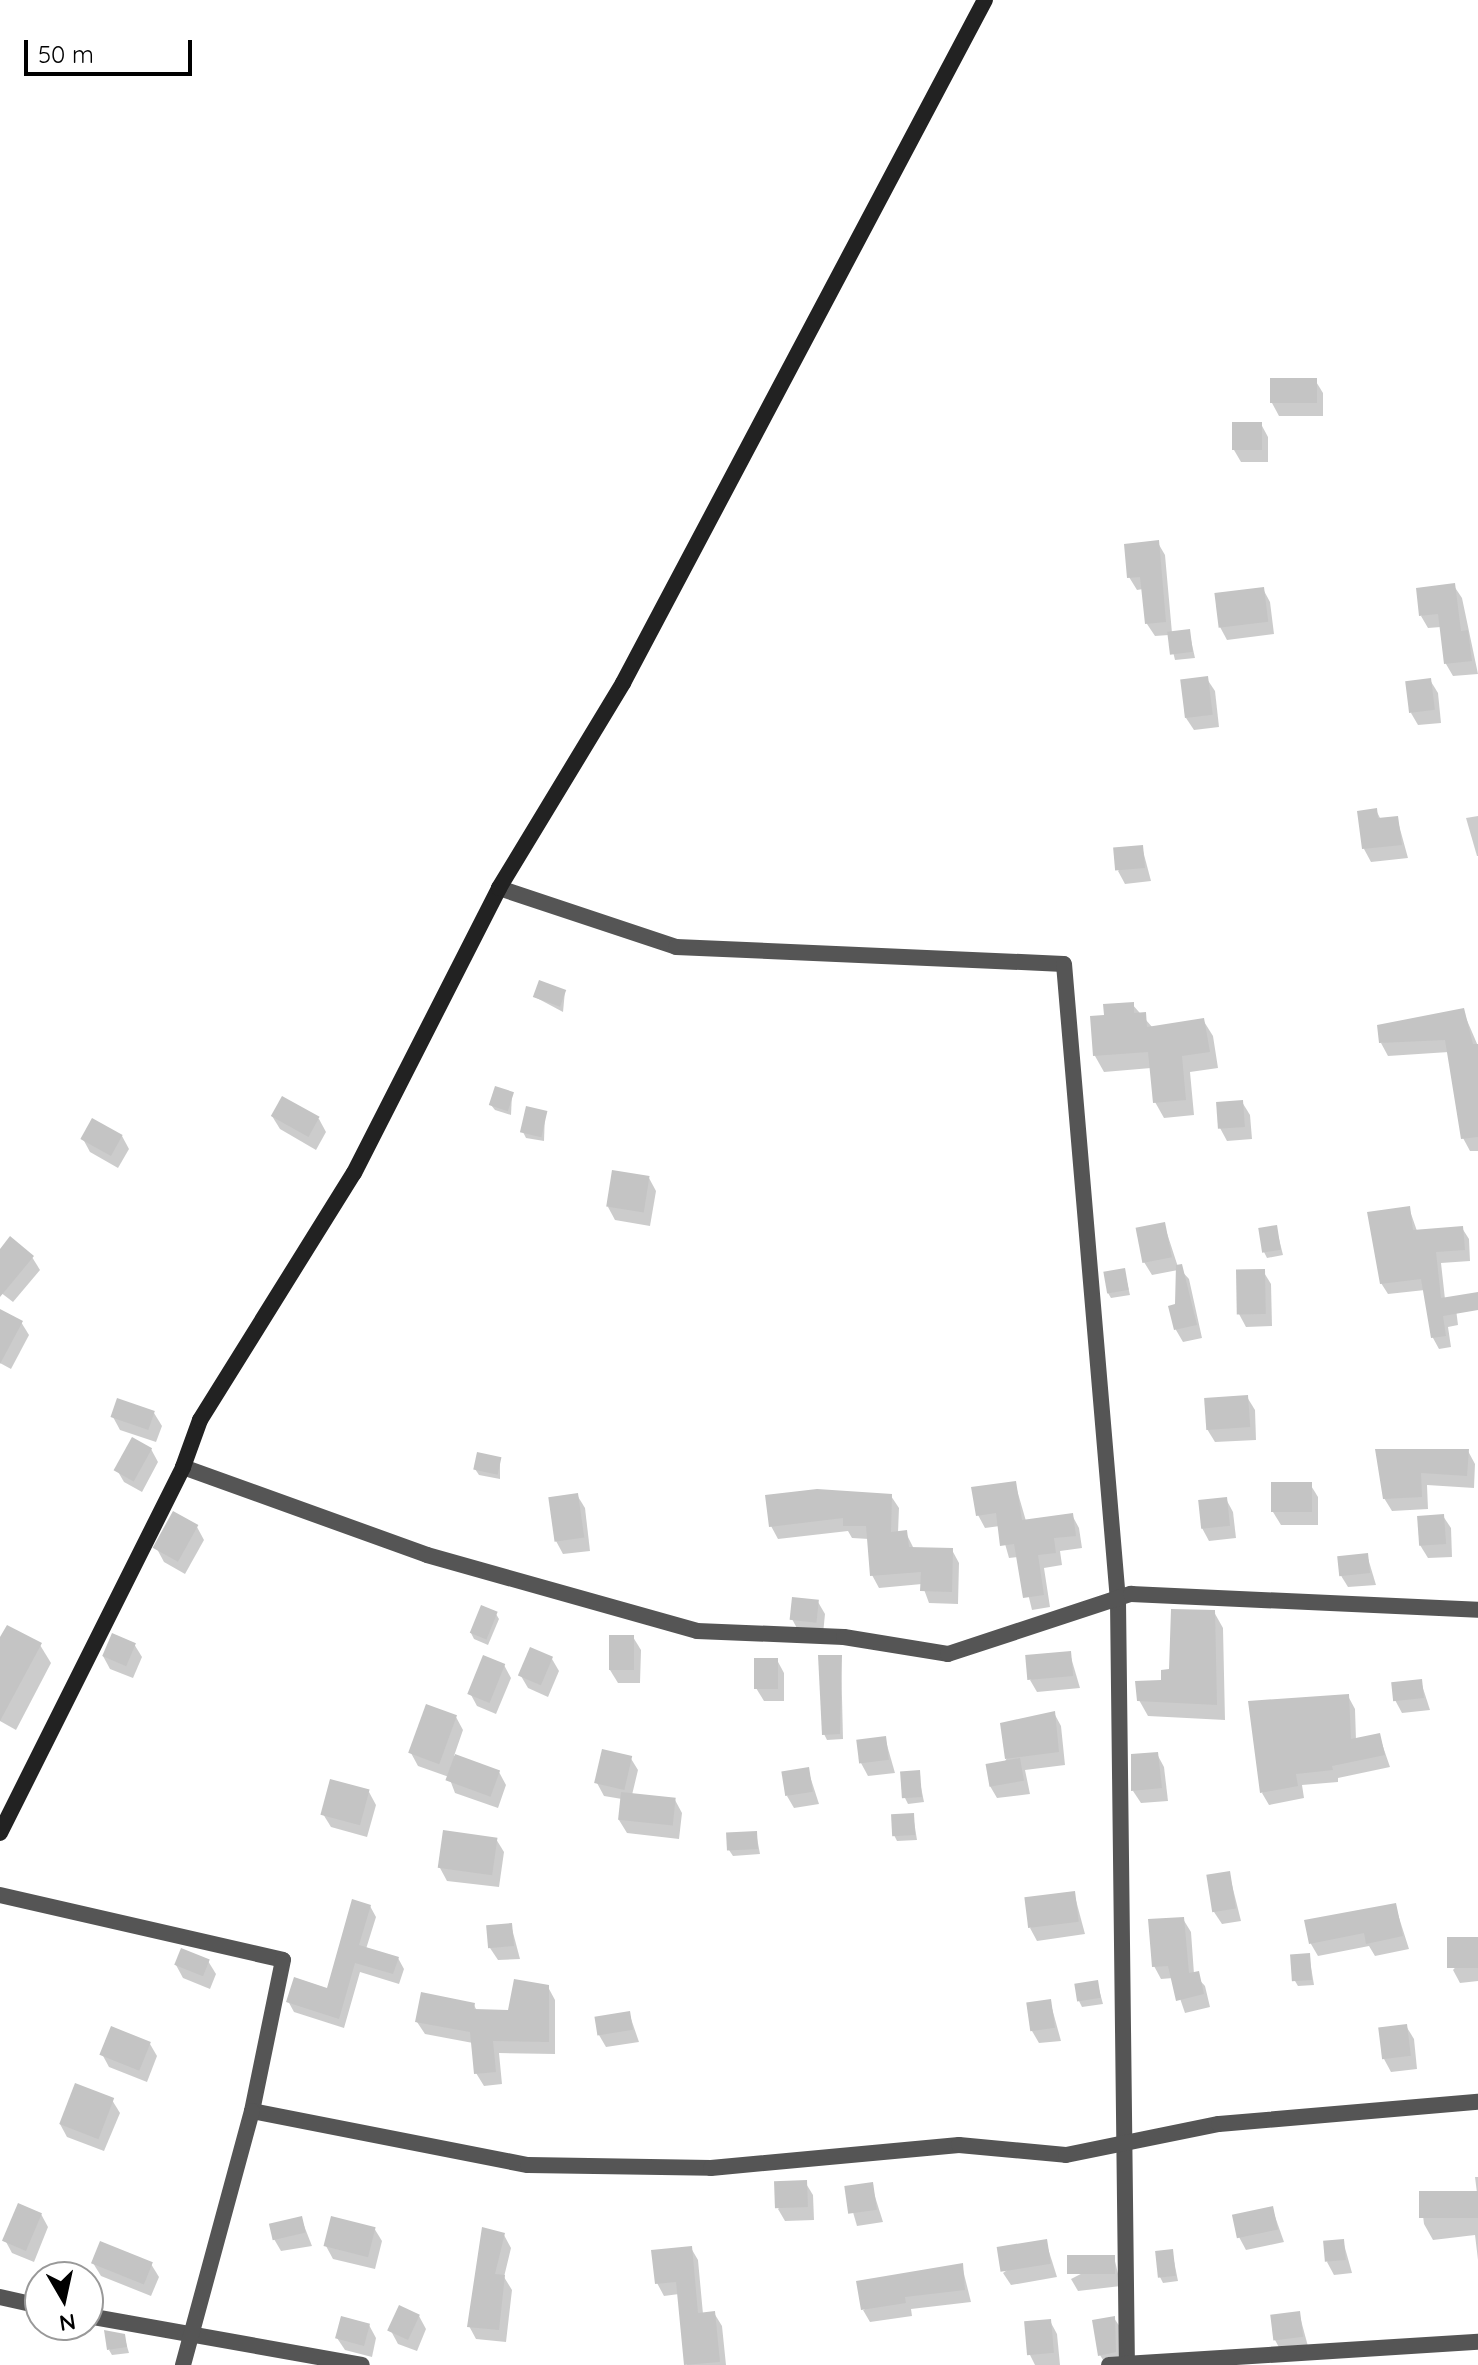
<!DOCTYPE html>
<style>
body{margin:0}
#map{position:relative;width:1478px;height:2365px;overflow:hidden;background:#fff;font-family:Quicksand,sans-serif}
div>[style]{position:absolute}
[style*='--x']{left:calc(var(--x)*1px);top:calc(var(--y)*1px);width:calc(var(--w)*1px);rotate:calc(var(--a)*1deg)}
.shadow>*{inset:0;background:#0003}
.building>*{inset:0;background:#c4c4c4;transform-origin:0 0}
.street>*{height:16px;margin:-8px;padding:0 8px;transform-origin:8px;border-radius:8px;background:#555}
.secondary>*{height:16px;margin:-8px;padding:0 8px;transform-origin:8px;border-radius:8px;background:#222}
span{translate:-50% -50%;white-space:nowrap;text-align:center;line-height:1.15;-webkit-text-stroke:8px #fff;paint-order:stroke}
.north{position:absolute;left:24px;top:2261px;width:80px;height:80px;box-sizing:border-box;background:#fff;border:2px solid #999;border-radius:50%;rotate:171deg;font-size:22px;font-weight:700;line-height:32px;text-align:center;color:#000}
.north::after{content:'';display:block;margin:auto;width:28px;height:36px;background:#000;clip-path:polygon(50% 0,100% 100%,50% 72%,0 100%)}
.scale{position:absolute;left:24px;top:40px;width:168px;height:36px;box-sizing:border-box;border:4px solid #000;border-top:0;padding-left:10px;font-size:24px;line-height:28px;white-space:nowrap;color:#000;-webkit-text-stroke:6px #fff;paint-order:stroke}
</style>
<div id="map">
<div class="shadow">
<i style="clip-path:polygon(1315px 380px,1323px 393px,1323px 416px,1279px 416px,1272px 403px)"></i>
<i style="clip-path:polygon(1261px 424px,1268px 437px,1268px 462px,1241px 462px,1234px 450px)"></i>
<i style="clip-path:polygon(1158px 543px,1165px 555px,1172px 633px,1189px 631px,1195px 658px,1175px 660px,1169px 635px,1155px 636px,1147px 624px,1143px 589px,1137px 590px,1129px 577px)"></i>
<i style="clip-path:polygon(1454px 586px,1462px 598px,1478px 674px,1453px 676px,1446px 664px,1441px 627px,1428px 628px,1421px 616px)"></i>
<i style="clip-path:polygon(1263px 589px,1270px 602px,1274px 634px,1227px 640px,1220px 627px)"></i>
<i style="clip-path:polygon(1207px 679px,1215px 691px,1219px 727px,1194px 730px,1186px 718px)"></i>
<i style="clip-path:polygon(1430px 680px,1438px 693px,1441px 723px,1418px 725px,1411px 713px)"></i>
<i style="clip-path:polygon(1376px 810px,1381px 820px,1397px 818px,1408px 858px,1371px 862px,1364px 849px)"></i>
<i style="clip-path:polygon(1478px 816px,1478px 856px,1477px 856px,1466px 818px)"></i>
<i style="clip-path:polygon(1142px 847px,1151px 881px,1125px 884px,1118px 871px)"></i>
<i style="clip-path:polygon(565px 991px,563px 1012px,535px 997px)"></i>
<i style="clip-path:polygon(1132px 1004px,1153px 1028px,1203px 1020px,1213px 1036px,1218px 1068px,1190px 1072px,1194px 1115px,1164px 1118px,1155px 1102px,1151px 1068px,1104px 1072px,1095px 1056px,1106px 1017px)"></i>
<i style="clip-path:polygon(1463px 1011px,1478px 1046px,1478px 1151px,1470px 1151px,1463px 1138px,1449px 1052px,1388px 1056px,1381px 1043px)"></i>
<i style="clip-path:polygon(512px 1094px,511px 1115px,495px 1110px,491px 1105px)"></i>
<i style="clip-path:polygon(1242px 1102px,1250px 1115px,1252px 1139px,1227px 1141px,1220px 1128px)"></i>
<i style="clip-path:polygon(545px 1113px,544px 1141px,526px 1138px,523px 1132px)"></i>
<i style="clip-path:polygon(272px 1116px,319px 1119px,326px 1132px,316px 1150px,280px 1129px)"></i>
<i style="clip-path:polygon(122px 1136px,129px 1149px,118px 1168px,90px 1152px,83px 1139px)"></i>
<i style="clip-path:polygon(649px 1178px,656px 1191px,650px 1226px,615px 1220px,608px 1207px)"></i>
<i style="clip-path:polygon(1409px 1208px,1417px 1231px,1462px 1228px,1469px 1239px,1470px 1261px,1441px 1263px,1445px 1299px,1456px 1309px,1458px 1325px,1448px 1327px,1451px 1347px,1439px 1349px,1433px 1338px,1425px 1290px,1388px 1294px,1381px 1283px)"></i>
<i style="clip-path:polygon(1164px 1224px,1178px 1267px,1189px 1279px,1202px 1338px,1183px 1342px,1176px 1330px,1170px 1308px,1177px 1306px,1178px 1270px,1152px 1275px,1144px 1262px)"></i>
<i style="clip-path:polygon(1276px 1227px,1283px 1255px,1267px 1258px,1264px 1252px)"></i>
<i style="clip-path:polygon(0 1252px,32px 1257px,40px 1270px,13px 1302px,0 1292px)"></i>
<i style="clip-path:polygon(1124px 1270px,1130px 1295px,1111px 1298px,1108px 1293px)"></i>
<i style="clip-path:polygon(1263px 1271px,1271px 1284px,1272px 1326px,1246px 1327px,1239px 1314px)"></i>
<i style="clip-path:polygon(0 1311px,21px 1322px,29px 1335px,11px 1369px,0 1363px)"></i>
<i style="clip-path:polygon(1247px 1397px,1255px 1410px,1256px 1440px,1215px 1442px,1207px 1429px)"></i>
<i style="clip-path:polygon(154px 1413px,162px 1426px,156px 1442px,120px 1430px,113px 1417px)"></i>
<i style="clip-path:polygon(151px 1449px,158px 1462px,142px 1492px,124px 1482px,117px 1470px)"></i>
<i style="clip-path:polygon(1377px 1451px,1468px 1451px,1475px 1464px,1474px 1488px,1427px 1485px,1428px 1509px,1392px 1511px,1384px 1498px)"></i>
<i style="clip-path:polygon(500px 1459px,500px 1479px,479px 1475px,475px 1469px)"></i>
<i style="clip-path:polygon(1015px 1483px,1026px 1521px,1072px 1515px,1079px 1528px,1082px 1548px,1060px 1551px,1062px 1565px,1044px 1568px,1050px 1607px,1032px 1610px,1019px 1557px,1009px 1558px,1000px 1526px,985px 1528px,978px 1515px)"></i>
<i style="clip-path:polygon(1310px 1484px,1318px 1497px,1318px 1525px,1281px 1525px,1273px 1512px)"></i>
<i style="clip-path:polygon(577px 1495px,585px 1508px,590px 1551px,563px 1554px,556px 1541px)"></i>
<i style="clip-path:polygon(891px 1496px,899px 1508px,898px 1533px,906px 1533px,914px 1549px,952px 1550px,959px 1563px,958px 1604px,929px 1603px,922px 1584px,879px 1588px,872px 1575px,869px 1539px,852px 1538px,848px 1531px,778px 1539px,771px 1526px)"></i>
<i style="clip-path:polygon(1226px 1499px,1233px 1512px,1236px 1538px,1209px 1541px,1202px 1528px)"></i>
<i style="clip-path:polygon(1443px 1516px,1451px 1528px,1452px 1557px,1428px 1558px,1420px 1545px)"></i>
<i style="clip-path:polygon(197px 1527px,204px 1540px,185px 1574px,164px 1562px,157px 1549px)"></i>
<i style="clip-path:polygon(1367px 1555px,1376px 1585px,1348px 1587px,1340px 1574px)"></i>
<i style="clip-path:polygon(818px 1602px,825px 1614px,823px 1634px,799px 1632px,792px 1619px)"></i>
<i style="clip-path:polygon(1214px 1612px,1223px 1628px,1225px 1720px,1148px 1716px,1139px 1700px,1163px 1682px)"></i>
<i style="clip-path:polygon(496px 1614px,499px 1619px,488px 1645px,474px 1639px,471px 1633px)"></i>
<i style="clip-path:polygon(633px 1637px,641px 1650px,640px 1683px,618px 1683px,610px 1670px)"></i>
<i style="clip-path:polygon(0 1641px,40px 1645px,51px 1663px,16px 1730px,0 1721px)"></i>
<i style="clip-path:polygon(134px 1644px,142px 1657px,133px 1678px,110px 1669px,103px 1656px)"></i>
<i style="clip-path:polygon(1070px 1654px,1080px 1688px,1037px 1692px,1030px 1680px)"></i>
<i style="clip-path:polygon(841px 1657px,843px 1739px,827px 1740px,824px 1734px)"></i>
<i style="clip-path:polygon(552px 1659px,559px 1671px,548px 1697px,528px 1688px,521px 1676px)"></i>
<i style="clip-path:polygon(777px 1660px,784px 1673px,784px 1701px,764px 1701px,756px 1688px)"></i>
<i style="clip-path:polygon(504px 1665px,511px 1678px,496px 1714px,477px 1706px,470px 1693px)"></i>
<i style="clip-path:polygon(1421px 1682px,1430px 1710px,1402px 1713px,1395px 1700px)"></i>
<i style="clip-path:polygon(1348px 1696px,1355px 1709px,1356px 1740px,1379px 1735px,1390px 1767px,1338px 1778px,1338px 1782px,1302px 1785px,1304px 1798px,1269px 1805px,1262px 1793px)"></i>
<i style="clip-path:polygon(1054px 1713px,1061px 1726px,1065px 1765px,1025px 1770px,1030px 1794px,997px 1798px,990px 1786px,1007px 1758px)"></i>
<i style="clip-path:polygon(456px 1717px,463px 1730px,454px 1756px,499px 1772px,506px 1785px,498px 1808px,455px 1793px,449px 1777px,418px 1766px,411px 1753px)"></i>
<i style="clip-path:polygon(885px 1738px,895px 1773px,868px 1776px,861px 1763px)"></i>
<i style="clip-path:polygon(1157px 1754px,1164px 1767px,1168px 1801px,1141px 1803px,1133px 1791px)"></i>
<i style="clip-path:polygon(630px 1757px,638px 1770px,632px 1795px,675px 1800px,682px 1813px,679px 1839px,627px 1833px,619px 1820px,622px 1799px,604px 1796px,597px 1783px)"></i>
<i style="clip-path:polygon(808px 1770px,819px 1804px,794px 1808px,787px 1796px)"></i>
<i style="clip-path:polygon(918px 1772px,924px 1802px,908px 1804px,905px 1798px)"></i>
<i style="clip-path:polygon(369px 1792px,376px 1805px,367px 1837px,331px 1827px,323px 1814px)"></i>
<i style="clip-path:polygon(913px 1815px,917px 1840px,897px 1841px,894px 1835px)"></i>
<i style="clip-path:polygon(756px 1833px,760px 1854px,733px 1856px,729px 1850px)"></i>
<i style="clip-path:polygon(496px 1839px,504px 1852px,499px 1887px,447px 1881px,440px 1868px)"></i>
<i style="clip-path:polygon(1229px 1873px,1241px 1921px,1222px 1924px,1214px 1912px)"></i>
<i style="clip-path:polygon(1074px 1893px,1085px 1934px,1037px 1941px,1030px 1928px)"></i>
<i style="clip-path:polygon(1395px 1905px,1409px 1949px,1375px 1956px,1369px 1946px,1318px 1956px,1311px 1944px,1306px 1922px)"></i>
<i style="clip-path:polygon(370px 1906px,376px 1917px,366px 1949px,398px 1958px,404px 1969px,399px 1984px,360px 1972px,344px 2028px,294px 2012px,288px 2001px,328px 1991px)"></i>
<i style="clip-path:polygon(1183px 1919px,1191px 1932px,1194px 1974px,1205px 1986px,1210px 2007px,1185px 2013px,1173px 1978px,1161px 1979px,1154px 1966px)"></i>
<i style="clip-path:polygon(511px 1925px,520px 1959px,498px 1960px,490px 1948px)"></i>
<i style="clip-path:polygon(1478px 1941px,1478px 1981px,1460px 1983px,1453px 1970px)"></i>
<i style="clip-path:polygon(1309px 1955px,1314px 1985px,1298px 1986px,1295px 1981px)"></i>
<i style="clip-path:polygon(208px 1961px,216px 1974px,210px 1989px,183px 1978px,176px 1965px)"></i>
<i style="clip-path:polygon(1097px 1982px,1103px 2004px,1082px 2007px,1079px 2001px)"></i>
<i style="clip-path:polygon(548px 1987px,555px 2000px,555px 2054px,499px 2053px,502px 2084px,484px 2086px,476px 2073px,473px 2043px,425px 2034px,417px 2022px,474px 2005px,477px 2011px,510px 2012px)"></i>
<i style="clip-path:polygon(1050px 2001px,1061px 2041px,1039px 2043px,1032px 2031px)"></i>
<i style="clip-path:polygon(629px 2013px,639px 2042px,606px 2047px,599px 2035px)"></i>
<i style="clip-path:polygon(1406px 2026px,1414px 2039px,1417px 2069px,1391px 2072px,1384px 2059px)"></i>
<i style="clip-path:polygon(150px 2044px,157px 2056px,147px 2082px,109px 2067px,102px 2054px)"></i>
<i style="clip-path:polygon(112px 2100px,120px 2113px,104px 2151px,67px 2137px,60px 2124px)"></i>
<i style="clip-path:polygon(1475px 2177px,1478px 2177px,1478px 2260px,1475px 2235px,1433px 2240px,1424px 2224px,1421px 2199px,1477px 2193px)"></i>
<i style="clip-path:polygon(805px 2182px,813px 2195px,814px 2220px,785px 2221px,778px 2209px)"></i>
<i style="clip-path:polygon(871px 2184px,883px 2222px,857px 2226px,846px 2188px)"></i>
<i style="clip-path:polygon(1272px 2208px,1284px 2242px,1246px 2250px,1239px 2237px)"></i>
<i style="clip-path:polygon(41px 2214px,48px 2227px,34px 2262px,12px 2253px,5px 2240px)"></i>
<i style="clip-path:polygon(301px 2218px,312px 2246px,281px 2251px,274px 2239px)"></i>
<i style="clip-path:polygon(374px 2228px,382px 2241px,375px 2269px,333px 2259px,326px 2246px)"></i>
<i style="clip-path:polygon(504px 2235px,511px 2248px,504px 2277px,512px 2290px,506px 2342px,476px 2339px,469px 2326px)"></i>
<i style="clip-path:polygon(1343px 2241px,1352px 2273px,1334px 2275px,1327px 2262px)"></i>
<i style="clip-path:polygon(1046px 2242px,1057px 2277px,1011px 2285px,1003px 2273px)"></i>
<i style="clip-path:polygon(691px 2248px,698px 2260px,703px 2314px,714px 2313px,722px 2326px,726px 2365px,687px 2365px,679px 2294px,664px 2296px,657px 2283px)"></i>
<i style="clip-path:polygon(1172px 2251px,1178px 2281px,1163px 2283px,1160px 2277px)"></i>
<i style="clip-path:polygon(1114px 2257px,1121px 2286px,1078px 2291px,1071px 2279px)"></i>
<i style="clip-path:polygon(93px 2263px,151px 2264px,159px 2277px,151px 2296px,101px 2276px)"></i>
<i style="clip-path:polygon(962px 2266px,971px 2302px,911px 2309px,912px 2316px,870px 2322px,863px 2310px)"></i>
<i style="clip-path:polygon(1299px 2313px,1309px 2350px,1282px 2353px,1275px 2340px)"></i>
<i style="clip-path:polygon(419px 2316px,426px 2329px,417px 2351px,398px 2344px,391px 2331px)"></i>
<i style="clip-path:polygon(1114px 2318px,1122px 2330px,1122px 2365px,1106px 2365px,1100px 2355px)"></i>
<i style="clip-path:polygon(1050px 2321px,1057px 2334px,1060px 2365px,1035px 2365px,1030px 2355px)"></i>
<i style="clip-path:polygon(369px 2325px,376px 2338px,372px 2357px,345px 2350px,337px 2338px)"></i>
<i style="clip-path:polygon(124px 2336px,129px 2353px,112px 2355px,109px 2350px)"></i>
</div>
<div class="building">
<i style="left:1270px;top:378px;width:47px;height:25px"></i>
<i style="left:1232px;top:422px;width:30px;height:28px"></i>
<i style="clip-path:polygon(1159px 540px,1166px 622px,1145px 624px,1140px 577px,1127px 578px,1124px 544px)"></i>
<i style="clip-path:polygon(1455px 583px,1461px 631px,1468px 630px,1472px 661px,1444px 664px,1438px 614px,1419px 616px,1416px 588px)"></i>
<i style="left:1264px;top:587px;width:35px;height:50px;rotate:83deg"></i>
<i style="left:1190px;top:629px;width:23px;height:23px;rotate:83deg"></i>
<i style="left:1208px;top:676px;width:39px;height:28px;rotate:83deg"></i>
<i style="left:1431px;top:678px;width:32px;height:26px;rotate:83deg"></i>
<i style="clip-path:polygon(1377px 808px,1378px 818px,1398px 816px,1402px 845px,1362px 849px,1357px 811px)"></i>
<i style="left:1143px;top:845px;width:23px;height:30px;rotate:85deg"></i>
<i style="left:539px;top:980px;width:29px;height:18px;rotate:20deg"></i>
<i style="clip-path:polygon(1134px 1002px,1134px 1013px,1146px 1012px,1147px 1027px,1204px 1018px,1210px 1052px,1182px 1056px,1186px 1100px,1153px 1103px,1148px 1052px,1093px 1056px,1090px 1016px,1104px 1015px,1103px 1004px)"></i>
<i style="clip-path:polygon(1464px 1008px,1473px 1044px,1478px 1044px,1478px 1137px,1461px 1139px,1445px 1040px,1379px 1043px,1377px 1025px)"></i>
<i style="left:495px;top:1086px;width:20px;height:20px;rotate:18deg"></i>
<i style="left:282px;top:1096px;width:43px;height:23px;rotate:29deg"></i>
<i style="left:1243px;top:1100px;width:27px;height:27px;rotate:86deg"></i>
<i style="left:526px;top:1106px;width:22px;height:27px;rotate:13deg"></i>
<i style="left:92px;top:1118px;width:35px;height:24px;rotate:29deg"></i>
<i style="left:612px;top:1170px;width:38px;height:37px;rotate:9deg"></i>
<i style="clip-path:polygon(1410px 1206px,1413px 1230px,1463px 1226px,1465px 1250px,1436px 1252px,1441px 1298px,1478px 1292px,1478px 1310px,1443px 1316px,1446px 1336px,1431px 1338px,1421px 1279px,1380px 1284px,1367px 1212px)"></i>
<i style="left:1165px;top:1222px;width:36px;height:30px;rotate:79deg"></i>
<i style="left:1277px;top:1225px;width:25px;height:19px;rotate:81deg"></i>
<i style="clip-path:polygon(10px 1236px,34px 1256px,0 1297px,0 1249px)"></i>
<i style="clip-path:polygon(1182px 1264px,1197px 1325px,1174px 1330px,1168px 1306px,1175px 1304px,1176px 1265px)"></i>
<i style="left:1125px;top:1268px;width:22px;height:22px;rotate:80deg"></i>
<i style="left:1265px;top:1269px;width:45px;height:29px;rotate:89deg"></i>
<i style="clip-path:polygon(0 1309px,23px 1321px,0 1364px)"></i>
<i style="left:1248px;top:1395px;width:32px;height:44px;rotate:86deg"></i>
<i style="left:117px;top:1398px;width:40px;height:20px;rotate:19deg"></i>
<i style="left:132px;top:1437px;width:23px;height:38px;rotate:29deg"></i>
<i style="clip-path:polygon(1375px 1449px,1469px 1449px,1467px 1476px,1421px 1473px,1422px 1497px,1383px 1499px)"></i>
<i style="left:477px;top:1452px;width:25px;height:18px;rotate:12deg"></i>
<i style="clip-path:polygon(1016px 1481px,1022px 1520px,1073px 1513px,1076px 1536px,1054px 1538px,1056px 1553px,1038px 1555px,1044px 1595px,1023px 1598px,1014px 1544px,1000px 1546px,996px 1513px,976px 1516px,971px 1487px)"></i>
<i style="left:1312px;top:1482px;width:30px;height:41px;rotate:90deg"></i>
<i style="clip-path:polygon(817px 1489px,892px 1494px,891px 1532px,907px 1530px,909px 1547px,953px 1548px,952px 1592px,920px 1591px,921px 1572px,870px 1576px,866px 1526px,843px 1526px,843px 1518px,769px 1527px,765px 1495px)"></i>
<i style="left:578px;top:1493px;width:45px;height:30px;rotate:82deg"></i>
<i style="left:1227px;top:1497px;width:29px;height:29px;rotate:84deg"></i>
<i style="left:173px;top:1511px;width:29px;height:42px;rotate:29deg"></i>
<i style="left:1444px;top:1514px;width:30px;height:27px;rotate:86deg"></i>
<i style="left:1368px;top:1553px;width:20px;height:31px;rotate:84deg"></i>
<i style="left:792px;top:1597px;width:27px;height:23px;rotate:6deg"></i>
<i style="left:481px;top:1605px;width:18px;height:30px;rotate:22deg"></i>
<i style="clip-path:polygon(1171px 1609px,1215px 1610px,1217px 1705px,1137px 1701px,1135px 1681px,1161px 1680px,1161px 1670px,1169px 1669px)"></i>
<i style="clip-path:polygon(7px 1625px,42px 1643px,0 1721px,0 1637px)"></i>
<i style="left:112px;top:1633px;width:26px;height:25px;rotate:23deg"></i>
<i style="left:609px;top:1635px;width:25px;height:35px"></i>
<i style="left:530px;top:1647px;width:25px;height:31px;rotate:23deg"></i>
<i style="left:1071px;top:1651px;width:25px;height:46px;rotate:85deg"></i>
<i style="left:483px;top:1655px;width:24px;height:42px;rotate:22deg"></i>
<i style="clip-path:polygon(818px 1655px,842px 1655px,840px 1734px,822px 1735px)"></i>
<i style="left:754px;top:1658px;width:24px;height:31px"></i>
<i style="left:1422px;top:1679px;width:19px;height:31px;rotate:84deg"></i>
<i style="clip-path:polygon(1349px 1694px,1351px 1739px,1380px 1733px,1385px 1755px,1332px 1766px,1333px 1770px,1296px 1774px,1298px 1786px,1260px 1793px,1248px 1701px)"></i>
<i style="left:426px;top:1704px;width:33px;height:52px;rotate:20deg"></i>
<i style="clip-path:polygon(1055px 1711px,1059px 1752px,1005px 1759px,1000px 1723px)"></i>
<i style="left:886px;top:1736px;width:24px;height:30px;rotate:83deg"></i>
<i style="left:602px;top:1749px;width:31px;height:35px;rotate:13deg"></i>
<i style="clip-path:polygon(1158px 1752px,1162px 1788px,1131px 1791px,1131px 1754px)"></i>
<i style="left:455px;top:1754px;width:48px;height:28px;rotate:20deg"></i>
<i style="left:1020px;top:1758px;width:23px;height:35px;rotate:80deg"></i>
<i style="left:809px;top:1767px;width:25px;height:28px;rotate:81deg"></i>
<i style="left:920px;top:1770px;width:27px;height:20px;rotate:86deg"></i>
<i style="left:330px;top:1779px;width:41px;height:37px;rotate:15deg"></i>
<i style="left:621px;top:1792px;width:55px;height:28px;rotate:6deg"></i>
<i style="left:914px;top:1813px;width:22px;height:23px;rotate:87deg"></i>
<i style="left:443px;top:1830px;width:55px;height:38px;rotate:8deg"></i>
<i style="left:757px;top:1831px;width:18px;height:31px;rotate:87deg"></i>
<i style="left:1230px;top:1871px;width:38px;height:24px;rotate:81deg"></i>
<i style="left:1075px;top:1891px;width:31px;height:51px;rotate:83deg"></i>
<i style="clip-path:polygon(352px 1899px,371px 1905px,359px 1945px,399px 1957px,393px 1974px,355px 1963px,339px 2019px,286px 2002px,294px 1977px,327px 1988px)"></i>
<i style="clip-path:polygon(1396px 1903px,1403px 1936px,1366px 1944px,1364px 1933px,1309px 1944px,1304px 1920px)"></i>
<i style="clip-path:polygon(1184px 1917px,1189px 1973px,1199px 1971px,1204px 1994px,1176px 2001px,1168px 1966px,1152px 1967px,1148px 1919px)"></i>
<i style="left:512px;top:1923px;width:23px;height:26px;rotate:85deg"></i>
<i style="left:1478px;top:1937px;width:31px;height:31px;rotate:90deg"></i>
<i style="left:181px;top:1948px;width:31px;height:18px;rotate:22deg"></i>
<i style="left:1310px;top:1953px;width:27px;height:20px;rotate:86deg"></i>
<i style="clip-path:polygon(514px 1979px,549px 1985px,549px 2042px,493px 2041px,496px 2072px,474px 2074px,470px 2032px,415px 2022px,421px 1992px,475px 2003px,474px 2009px,508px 2010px)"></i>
<i style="left:1098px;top:1980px;width:18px;height:24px;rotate:81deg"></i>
<i style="left:1051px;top:1999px;width:29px;height:25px;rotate:82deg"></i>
<i style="left:630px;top:2011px;width:19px;height:36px;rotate:81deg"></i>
<i style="left:1407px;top:2024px;width:32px;height:29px;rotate:83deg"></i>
<i style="left:111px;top:2026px;width:43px;height:31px;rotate:22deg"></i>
<i style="left:75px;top:2083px;width:42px;height:44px;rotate:21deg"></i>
<i style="left:807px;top:2180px;width:27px;height:33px;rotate:88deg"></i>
<i style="left:873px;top:2182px;width:28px;height:29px;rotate:82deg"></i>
<i style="left:1478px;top:2191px;width:27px;height:59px;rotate:90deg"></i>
<i style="left:18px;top:2203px;width:26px;height:41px;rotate:23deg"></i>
<i style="left:1273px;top:2206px;width:24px;height:42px;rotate:78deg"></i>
<i style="left:302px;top:2216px;width:17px;height:34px;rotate:77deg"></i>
<i style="left:331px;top:2216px;width:46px;height:31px;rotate:14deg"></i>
<i style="clip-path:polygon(482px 2227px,505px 2233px,495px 2274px,505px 2275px,499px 2330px,467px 2327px)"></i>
<i style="left:1047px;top:2239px;width:25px;height:51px;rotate:81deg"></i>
<i style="left:1344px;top:2239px;width:21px;height:21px;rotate:85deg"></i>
<i style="left:100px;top:2241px;width:57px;height:24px;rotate:22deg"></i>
<i style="clip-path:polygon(692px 2246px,698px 2313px,715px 2311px,720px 2362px,684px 2365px,676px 2282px,655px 2284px,651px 2250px)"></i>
<i style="left:1173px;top:2249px;width:27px;height:18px;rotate:84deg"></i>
<i style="left:1115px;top:2255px;width:19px;height:48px;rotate:90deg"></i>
<i style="clip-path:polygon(963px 2263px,965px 2290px,905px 2297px,906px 2303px,861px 2310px,856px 2281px)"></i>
<i style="left:399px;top:2305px;width:23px;height:28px;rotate:25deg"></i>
<i style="left:1300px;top:2311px;width:26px;height:30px;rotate:83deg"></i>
<i style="left:341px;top:2316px;width:30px;height:23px;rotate:15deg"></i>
<i style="clip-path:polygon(1115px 2316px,1116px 2352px,1098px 2356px,1092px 2320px)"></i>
<i style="left:1051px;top:2319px;width:34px;height:27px;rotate:85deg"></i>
<i style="clip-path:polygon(104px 2330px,125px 2334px,127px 2347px,107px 2350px)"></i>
</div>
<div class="street">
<i style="--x:499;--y:888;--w:187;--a:18.4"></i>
<i style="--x:676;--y:947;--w:388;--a:2.5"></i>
<i style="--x:1064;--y:964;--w:639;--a:85.15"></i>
<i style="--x:1118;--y:1601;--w:764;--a:89.33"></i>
<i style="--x:183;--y:1467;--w:259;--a:19.8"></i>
<i style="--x:427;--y:1555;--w:280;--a:15.7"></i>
<i style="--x:697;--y:1631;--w:147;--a:2.3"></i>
<i style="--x:844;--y:1637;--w:105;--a:9.3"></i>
<i style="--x:948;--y:1654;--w:193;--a:-18.2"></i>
<i style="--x:1131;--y:1594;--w:347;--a:2.6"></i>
<i style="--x:0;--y:1895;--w:290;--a:12.9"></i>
<i style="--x:283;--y:1960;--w:154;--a:101.6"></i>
<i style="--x:252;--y:2111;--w:281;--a:11.1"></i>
<i style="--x:528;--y:2165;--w:183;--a:0.9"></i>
<i style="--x:711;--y:2168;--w:249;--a:-5.3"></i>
<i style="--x:959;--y:2145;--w:107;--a:5.3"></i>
<i style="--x:1066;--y:2155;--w:156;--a:-11.5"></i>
<i style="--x:1219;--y:2124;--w:260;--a:-4.9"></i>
<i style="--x:0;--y:2297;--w:41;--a:12.7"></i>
<i style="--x:88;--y:2316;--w:278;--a:10.1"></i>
<i style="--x:183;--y:2365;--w:263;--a:-74.8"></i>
<i style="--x:1109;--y:2365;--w:370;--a:-3.6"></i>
</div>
<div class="secondary">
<i style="--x:0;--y:1833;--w:409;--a:-63.4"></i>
<i style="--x:183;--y:1467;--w:50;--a:-70.1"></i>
<i style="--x:200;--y:1420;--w:291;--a:-58.1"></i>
<i style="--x:354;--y:1173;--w:320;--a:-63"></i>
<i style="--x:499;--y:888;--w:240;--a:-58.8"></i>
<i style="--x:623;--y:683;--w:773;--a:-62.08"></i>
</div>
<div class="north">N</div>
<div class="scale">50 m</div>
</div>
